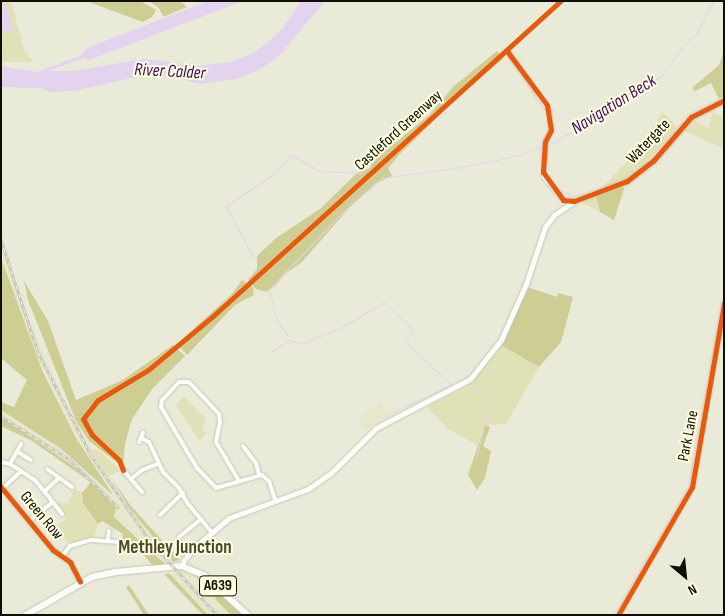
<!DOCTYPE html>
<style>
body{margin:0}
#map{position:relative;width:725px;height:616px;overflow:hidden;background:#eaead9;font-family:"Sofia Sans Condensed",sans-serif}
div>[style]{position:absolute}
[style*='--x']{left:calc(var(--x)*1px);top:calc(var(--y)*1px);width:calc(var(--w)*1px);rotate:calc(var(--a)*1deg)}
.built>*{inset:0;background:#e7e7cb}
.green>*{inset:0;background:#e1e1b7}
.forest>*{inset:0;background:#cecd93}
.water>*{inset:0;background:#e4d3ee}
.stream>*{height:1px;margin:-0.5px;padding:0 0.5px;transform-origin:0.5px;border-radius:0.5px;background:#e4d3ee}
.roads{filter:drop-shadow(0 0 1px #c6c6ba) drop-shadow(0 0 1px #c6c6ba)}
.minor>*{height:4px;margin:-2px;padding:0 2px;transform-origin:2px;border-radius:2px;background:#fcfcf9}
.secondary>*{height:5px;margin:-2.5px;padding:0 2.5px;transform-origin:2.5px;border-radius:2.5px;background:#fcfcf9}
.primary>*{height:5.5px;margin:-2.75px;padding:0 2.75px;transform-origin:2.75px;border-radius:2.75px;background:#fcfcf9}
.rail>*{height:3px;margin-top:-1.5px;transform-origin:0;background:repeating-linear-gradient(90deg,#fefedf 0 4px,#c4c4bf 0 8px);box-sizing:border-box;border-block:1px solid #c4c4bf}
.cycleway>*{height:5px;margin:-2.5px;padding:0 2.5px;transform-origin:2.5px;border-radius:2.5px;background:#e8590c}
span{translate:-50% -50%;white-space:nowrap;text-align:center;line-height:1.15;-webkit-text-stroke:4px #fefedf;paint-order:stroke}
.shield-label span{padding:1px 4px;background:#fefedf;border:1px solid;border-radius:4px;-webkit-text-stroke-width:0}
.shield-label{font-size:15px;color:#0f0f06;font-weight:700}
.street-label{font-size:16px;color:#0f0f06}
.water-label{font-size:18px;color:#450b65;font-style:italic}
.quarter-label{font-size:19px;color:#4c4b32;font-weight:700}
.frame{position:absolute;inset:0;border:2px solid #0f0f06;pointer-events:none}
.north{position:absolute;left:660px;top:551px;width:50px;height:50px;-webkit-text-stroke:4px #fefedf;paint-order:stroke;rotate:152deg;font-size:14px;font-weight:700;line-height:20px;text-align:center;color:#0f0f06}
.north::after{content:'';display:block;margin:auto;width:18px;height:22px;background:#0f0f06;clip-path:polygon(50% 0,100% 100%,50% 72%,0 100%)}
</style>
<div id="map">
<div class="built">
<i style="clip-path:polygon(1px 228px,20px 298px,65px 403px,121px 496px,172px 564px,166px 565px,114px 517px,116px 508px,82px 472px,1px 417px,1px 410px,33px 429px,79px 462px,110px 492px,76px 438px,34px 351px,4px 267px)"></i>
<i style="clip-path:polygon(381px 402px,389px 416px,365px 430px,358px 418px)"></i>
<i style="clip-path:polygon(176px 569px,190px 572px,231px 615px,208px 615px,170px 574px)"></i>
</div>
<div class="green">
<i style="clip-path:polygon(1px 1px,11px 1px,24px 50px,34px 62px,1px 62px,1px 32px,12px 31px,6px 5px,1px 5px)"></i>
<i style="clip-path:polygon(663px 112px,678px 128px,645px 164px,626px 179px,602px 188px,638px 150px)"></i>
<i style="clip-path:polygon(712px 113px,724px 116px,724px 149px,683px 130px,692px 119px,709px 129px)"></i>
<i style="clip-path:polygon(603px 192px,596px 196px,600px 212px,579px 201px)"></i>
<i style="clip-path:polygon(501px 345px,539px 367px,506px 424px,485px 425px,477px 445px,448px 429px,427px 407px,469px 385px)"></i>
<i style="clip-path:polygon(184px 397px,206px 419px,202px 428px,207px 434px,199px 440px,176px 405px)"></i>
<i style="clip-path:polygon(94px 449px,99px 451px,121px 470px,108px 477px,91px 451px)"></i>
<i style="clip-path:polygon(74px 488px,82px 493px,83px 503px,98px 524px,94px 537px,70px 544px,54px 529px,67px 518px,57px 503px,69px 503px)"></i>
<i style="clip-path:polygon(176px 569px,183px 569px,204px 577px,219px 591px,215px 599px,190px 572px)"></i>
</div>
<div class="forest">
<i style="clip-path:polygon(86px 1px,140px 1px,156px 10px,152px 17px,143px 22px)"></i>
<i style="clip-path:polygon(149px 1px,180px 1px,187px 7px,163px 17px,159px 8px)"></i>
<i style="clip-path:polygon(497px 51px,504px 58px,460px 95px,399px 155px,388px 168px,392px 176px,375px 184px,351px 206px,302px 262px,285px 274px,276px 285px,266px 292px,256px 289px,248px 280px,257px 269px,257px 256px,276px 238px,321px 208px,357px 173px,370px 168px,372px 162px,429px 115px,454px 86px)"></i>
<i style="clip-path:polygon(724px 51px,724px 97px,719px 99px,711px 83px,695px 91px,692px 88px,719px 65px)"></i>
<i style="clip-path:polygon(622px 186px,624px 189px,614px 220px,600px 212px,596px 196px)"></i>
<i style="clip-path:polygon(1px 258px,42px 370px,76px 438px,113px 495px,60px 448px,1px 410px,1px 402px,14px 407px,27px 380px,1px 358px)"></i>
<i style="clip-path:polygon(242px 280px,253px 287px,254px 295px,235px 305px,187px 355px,177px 344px,233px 293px)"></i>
<i style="clip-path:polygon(24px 281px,48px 321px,76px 400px,121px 381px,173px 345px,185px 356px,152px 389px,132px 419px,125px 443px,123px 467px,89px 441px,76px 421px,28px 300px)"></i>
<i style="clip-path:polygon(527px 287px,557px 297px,558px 293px,573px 297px,561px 342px,539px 367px,501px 345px)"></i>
<i style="clip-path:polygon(1px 417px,82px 472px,88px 478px,116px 508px,114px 517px,166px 565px,153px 566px,135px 544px,122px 539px,123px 534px,102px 521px,98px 524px,83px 503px,82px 493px,91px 482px,32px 441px,1px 426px)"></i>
<i style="clip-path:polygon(485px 425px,490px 427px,483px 446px,491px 451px,485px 478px,477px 490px,468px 475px)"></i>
<i style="clip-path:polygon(110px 476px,130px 505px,180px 560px,173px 562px,128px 506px)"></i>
<i style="clip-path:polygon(164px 574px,170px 574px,208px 615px,203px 615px)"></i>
<i style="clip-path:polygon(129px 585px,149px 615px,144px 615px,126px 587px)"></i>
<i style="clip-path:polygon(219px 591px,244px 615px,231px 615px,215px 599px)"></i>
</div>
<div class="water">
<i style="clip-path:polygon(208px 1px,243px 1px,89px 60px,84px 58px,48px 71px,71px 71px,144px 59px,200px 66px,230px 62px,253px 53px,267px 43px,283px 28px,301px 1px,325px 1px,279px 56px,259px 70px,237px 79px,200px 84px,164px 75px,140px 76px,74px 91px,50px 92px,41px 88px,1px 87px,1px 66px,37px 72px,82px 55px,87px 48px)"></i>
<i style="clip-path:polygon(1px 5px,6px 5px,14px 30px,12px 31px,1px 32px)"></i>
</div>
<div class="stream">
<i style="--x:546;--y:167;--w:22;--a:-85"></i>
<i style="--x:548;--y:145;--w:92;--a:-29.4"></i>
<i style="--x:628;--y:100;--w:42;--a:-36.3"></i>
<i style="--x:662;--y:75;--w:34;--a:-54"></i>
<i style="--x:682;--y:47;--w:22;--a:-43"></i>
<i style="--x:698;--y:32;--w:34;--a:-64"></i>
<i style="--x:546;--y:176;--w:18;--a:47"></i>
<i style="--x:558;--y:189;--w:17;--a:25"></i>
<i style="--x:254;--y:259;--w:60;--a:-117.8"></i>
<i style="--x:226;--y:206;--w:59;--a:-34"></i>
<i style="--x:275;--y:173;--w:24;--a:-48"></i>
<i style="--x:291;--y:155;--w:33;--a:29"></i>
<i style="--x:320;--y:171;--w:42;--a:2.7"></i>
<i style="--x:288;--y:336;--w:19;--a:-126"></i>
<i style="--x:277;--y:321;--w:33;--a:-104"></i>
<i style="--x:269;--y:289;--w:107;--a:-46.1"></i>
<i style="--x:343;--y:212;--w:52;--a:-41.1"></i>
<i style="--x:382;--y:178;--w:81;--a:-7.8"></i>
<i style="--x:462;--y:167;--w:59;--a:-11.7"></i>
<i style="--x:520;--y:155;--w:26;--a:-21"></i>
<i style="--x:271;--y:352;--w:22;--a:-34"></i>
<i style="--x:289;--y:340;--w:13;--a:13"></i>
<i style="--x:302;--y:343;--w:40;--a:-21"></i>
<i style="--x:339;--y:329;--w:52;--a:-31"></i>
<i style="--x:384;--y:302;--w:40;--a:44"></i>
<i style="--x:413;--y:330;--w:14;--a:126"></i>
<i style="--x:405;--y:341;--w:64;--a:43.7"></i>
<i style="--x:451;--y:385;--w:69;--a:155.3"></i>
<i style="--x:469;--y:383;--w:15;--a:48"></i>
<i style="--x:479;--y:394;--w:21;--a:67"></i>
<i style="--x:487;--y:413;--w:47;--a:103.4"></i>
</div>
<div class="roads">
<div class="minor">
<i style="--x:507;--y:51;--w:72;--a:54.6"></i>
<i style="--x:549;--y:110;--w:20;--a:84"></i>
<i style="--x:551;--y:130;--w:13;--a:117"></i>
<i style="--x:545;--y:142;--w:35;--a:92"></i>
<i style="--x:544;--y:177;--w:30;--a:50"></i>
<i style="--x:563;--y:200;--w:11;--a:5"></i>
<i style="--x:143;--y:439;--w:7;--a:27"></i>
<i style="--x:149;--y:442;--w:33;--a:65"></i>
<i style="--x:163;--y:472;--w:23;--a:45"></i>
<i style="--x:179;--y:488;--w:18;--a:61"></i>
<i style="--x:188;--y:504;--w:35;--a:50"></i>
<i style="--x:139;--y:442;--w:10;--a:-66"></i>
<i style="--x:243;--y:446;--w:21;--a:53"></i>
<i style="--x:256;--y:463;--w:11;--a:75"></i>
<i style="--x:18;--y:452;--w:15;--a:32"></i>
<i style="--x:1;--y:462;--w:9;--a:13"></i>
<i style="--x:10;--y:464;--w:30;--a:33"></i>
<i style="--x:35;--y:480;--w:28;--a:51"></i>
<i style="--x:53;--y:502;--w:31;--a:142"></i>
<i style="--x:10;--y:464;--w:23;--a:-61"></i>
<i style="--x:47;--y:469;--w:31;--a:36"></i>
<i style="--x:123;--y:470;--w:29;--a:49"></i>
<i style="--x:131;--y:479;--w:14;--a:-39"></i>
<i style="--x:142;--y:470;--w:17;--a:-21"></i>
<i style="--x:239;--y:481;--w:45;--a:-120.5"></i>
<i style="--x:216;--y:442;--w:20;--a:-79"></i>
<i style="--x:220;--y:422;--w:8;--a:-97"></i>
<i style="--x:219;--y:414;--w:44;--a:-133.2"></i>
<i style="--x:189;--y:382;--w:10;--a:180"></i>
<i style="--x:179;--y:382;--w:25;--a:133"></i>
<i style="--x:162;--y:400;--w:7;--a:98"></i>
<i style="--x:161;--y:407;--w:71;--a:59.5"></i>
<i style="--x:197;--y:468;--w:28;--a:46"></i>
<i style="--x:216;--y:488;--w:48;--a:-15.8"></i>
<i style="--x:262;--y:475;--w:9;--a:41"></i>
<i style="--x:269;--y:481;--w:22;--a:72"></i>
<i style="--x:1;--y:487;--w:82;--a:50.5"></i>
<i style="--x:53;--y:550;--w:21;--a:35"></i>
<i style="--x:70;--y:562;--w:22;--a:63"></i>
<i style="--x:2;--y:489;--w:26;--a:-43"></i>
<i style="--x:45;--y:491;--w:19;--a:-43"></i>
<i style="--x:53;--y:502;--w:15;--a:53"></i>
<i style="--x:160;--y:515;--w:32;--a:-44"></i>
<i style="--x:179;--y:537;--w:28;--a:-39"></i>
<i style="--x:108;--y:540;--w:9;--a:-84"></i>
<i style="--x:62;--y:556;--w:13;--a:-51"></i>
<i style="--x:70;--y:546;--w:22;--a:-16"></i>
<i style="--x:91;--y:540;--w:28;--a:4"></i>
<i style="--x:618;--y:615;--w:148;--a:-60"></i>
<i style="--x:692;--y:487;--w:187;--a:-80.1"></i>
</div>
<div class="secondary">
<i style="--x:182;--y:566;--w:6;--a:-72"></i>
<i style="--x:184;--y:560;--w:17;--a:-50"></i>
<i style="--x:195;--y:547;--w:45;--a:-40.5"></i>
<i style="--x:229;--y:518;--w:84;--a:-20.2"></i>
<i style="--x:308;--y:489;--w:29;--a:-35"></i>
<i style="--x:332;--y:472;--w:62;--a:-45"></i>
<i style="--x:376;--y:428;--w:106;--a:-27.5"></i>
<i style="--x:470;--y:379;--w:50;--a:-51.5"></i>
<i style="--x:501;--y:340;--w:61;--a:-65.9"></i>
<i style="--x:526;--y:284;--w:60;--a:-71.6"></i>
<i style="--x:545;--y:227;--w:15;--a:-53"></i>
<i style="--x:554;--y:215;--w:29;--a:-34"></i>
<i style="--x:578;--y:199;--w:52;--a:-20.2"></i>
<i style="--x:627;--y:181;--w:33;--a:-38"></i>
<i style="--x:653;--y:161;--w:58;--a:-49.2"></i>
<i style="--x:691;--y:117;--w:37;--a:-27"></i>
</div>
<div class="primary">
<i style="--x:26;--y:615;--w:76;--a:-29.9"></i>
<i style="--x:92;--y:577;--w:25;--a:-12"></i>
<i style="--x:116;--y:572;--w:66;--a:-5.2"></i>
<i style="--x:182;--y:566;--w:24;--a:22"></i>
<i style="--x:204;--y:575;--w:59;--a:42.3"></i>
</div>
</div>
<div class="rail">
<i style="--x:1;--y:240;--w:118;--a:71.7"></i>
<i style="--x:38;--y:352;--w:116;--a:62.8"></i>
<i style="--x:91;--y:455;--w:104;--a:55.5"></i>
<i style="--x:150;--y:541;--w:100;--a:47.8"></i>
<i style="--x:1;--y:416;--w:80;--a:32.3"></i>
<i style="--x:69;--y:459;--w:70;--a:44.4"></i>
</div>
<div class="cycleway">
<i style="--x:507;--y:51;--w:67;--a:53.5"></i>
<i style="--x:547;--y:105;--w:25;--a:81"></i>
<i style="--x:551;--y:130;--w:13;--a:117"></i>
<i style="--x:545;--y:142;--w:30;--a:94"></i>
<i style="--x:543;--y:172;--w:34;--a:54"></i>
<i style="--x:563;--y:200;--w:11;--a:5"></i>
<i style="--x:574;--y:201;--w:57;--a:-20.7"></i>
<i style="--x:627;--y:181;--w:33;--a:-38"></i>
<i style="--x:653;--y:161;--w:58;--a:-49.2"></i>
<i style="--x:691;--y:117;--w:37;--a:-27"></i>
<i style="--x:123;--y:470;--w:11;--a:-112"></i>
<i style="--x:119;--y:460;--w:37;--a:-137"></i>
<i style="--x:92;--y:435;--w:18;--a:-119"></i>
<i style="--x:83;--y:419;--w:24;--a:-52"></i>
<i style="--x:98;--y:400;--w:58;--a:-31"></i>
<i style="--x:148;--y:370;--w:85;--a:-39.7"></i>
<i style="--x:213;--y:316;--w:469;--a:-42.2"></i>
<i style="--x:1;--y:487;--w:82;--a:50.5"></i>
<i style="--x:53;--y:550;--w:21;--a:35"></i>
<i style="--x:70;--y:562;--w:22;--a:63"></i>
<i style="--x:618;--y:615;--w:148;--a:-60"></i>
<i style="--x:692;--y:487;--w:187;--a:-80.1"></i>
</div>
<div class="shield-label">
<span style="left:218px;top:586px">A639</span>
</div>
<div class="street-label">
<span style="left:399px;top:131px;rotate:-42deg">Castleford Greenway</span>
<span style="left:649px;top:142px;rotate:-46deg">Watergate</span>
<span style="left:689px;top:436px;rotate:-79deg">Park Lane</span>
<span style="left:41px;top:516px;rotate:50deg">Green Row</span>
</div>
<div class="water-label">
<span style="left:170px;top:72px;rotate:3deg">River Calder</span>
<span style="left:614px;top:105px;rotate:-32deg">Navigation Beck</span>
</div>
<div class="quarter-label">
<span style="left:175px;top:548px">Methley Junction</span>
</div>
<div class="frame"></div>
<div class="north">N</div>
</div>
